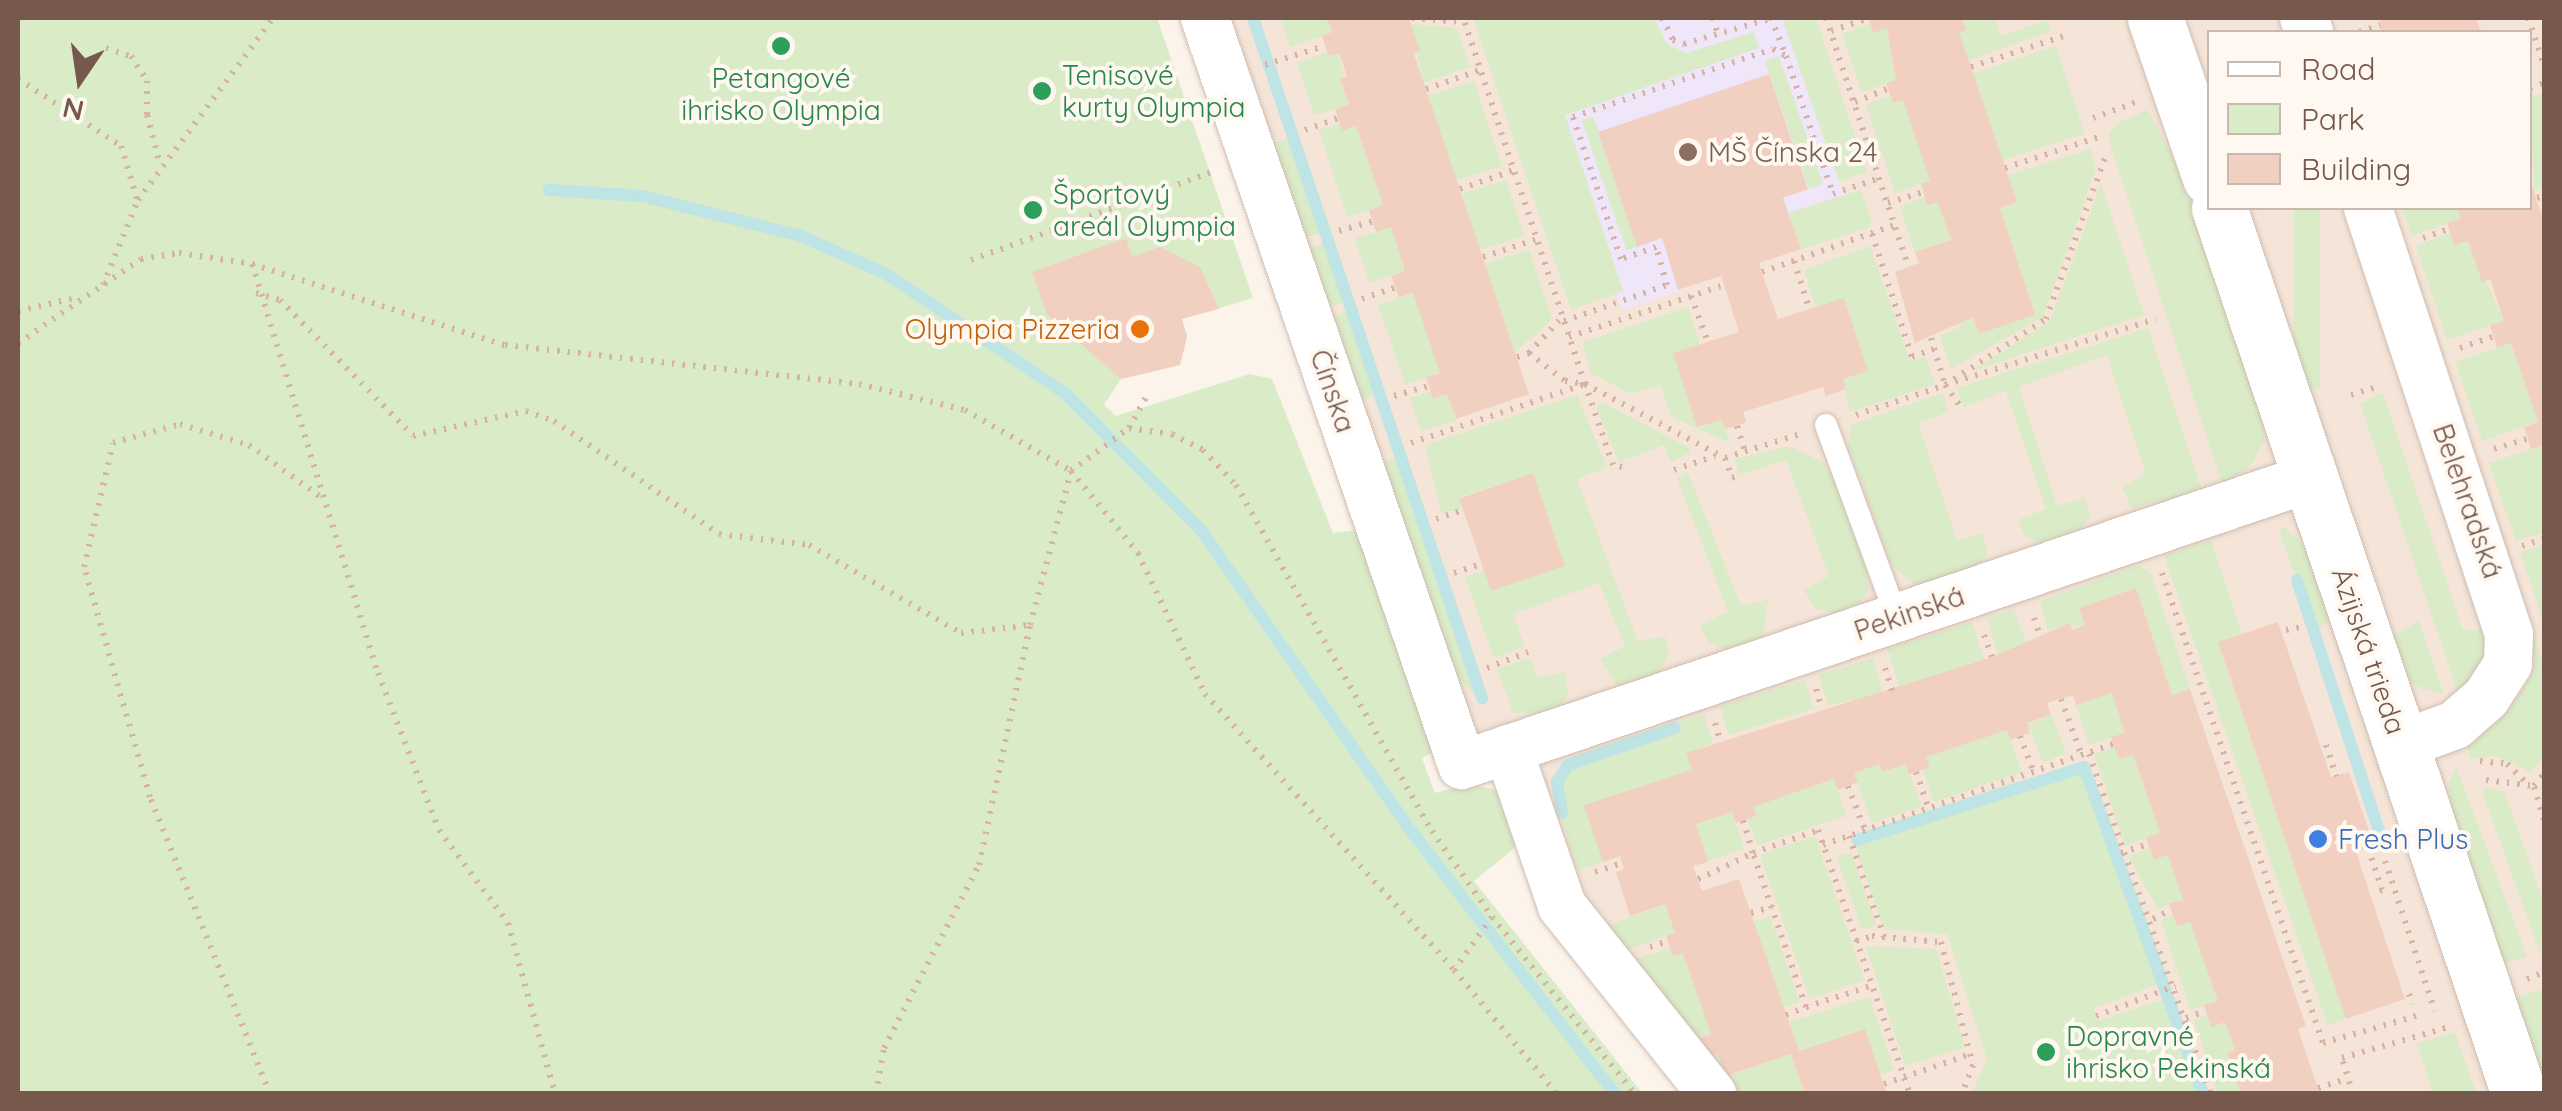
<!DOCTYPE html>
<meta charset="utf-8">
<style>
body{margin:0}
#map{position:relative;width:2562px;height:1111px;overflow:hidden;background:#fcf3ea;font-family:Quicksand,sans-serif}
div>[style]{position:absolute}
[style*='--x']{left:calc(var(--x)*1px);top:calc(var(--y)*1px);width:calc(var(--w)*1px);rotate:calc(var(--a)*1deg)}
.residential>*{inset:0;background:#f4e5d8}
.education>*{inset:0;background:#f0e6f9}
.green>*{inset:0;background:#d9ebc7;transform-origin:0 0}
.stream>*{height:12px;margin:-6px;padding:0 6px;transform-origin:6px;border-radius:6px;background:#bee4e6}
.building>*{inset:0;background:#f2d0c1;transform-origin:0 0}
.path>*{height:6px;margin-top:-3px;transform-origin:0;background:repeating-linear-gradient(90deg,#d7b3a4 0 2.5px,transparent 0 10.5px)}
.roads{filter:drop-shadow(0 0 2px #d1bdb1) drop-shadow(0 0 2px #d1bdb1)}
.service>*{height:22px;margin:-11px;padding:0 11px;transform-origin:11px;border-radius:11px;background:#fff}
.minor>*{height:48px;margin:-24px;padding:0 24px;transform-origin:24px;border-radius:24px;background:#fff}
.tertiary>*{height:55px;margin:-27.5px;padding:0 27.5px;transform-origin:27.5px;border-radius:27.5px;background:#fff}
.dots>*{width:28px;height:28px;translate:-50% -50%;box-sizing:border-box;border:5px solid #fff8f0;border-radius:50%}
span{translate:-50% -50%;white-space:nowrap;text-align:center;line-height:1.15;-webkit-text-stroke:8px #fff8f0;paint-order:stroke}
.leisure-label{font-size:28px;color:#27864d}
.left{translate:0 -50%;text-align:left}
.education-label{font-size:28px;color:#785e54}
.food-label{font-size:28px;color:#c56008}
.right{translate:-100% -50%;text-align:right}
.street-label{font-size:28px;color:#77584d}
.shop-label{font-size:28px;color:#366cbe}
.frame{position:absolute;inset:0;border:20px solid #77584d;pointer-events:none}
.legend{position:absolute;left:2207px;top:30px;width:325px;height:180px;box-sizing:border-box;background:#fff8f0;border:2px solid #c9b8af;margin:0;padding:12px 18px;list-style:none;font-size:30px;color:#77584d}
.legend li{display:flex;align-items:center;gap:20px;height:50px}
.legend b{width:50px;border:2px solid #c9b8af}
.north{position:absolute;left:30px;top:30px;width:100px;height:100px;-webkit-text-stroke:8px #fff8f0;paint-order:stroke;rotate:193deg;font-size:28px;font-weight:700;line-height:40px;text-align:center;color:#77584d}
.north::after{content:'';display:block;margin:auto;width:35px;height:45px;background:#77584d;clip-path:polygon(50% 0,100% 100%,50% 72%,0 100%)}
</style>
<div id="map">
<div class="residential">
<i style="clip-path:polygon(evenodd,1204px 18px,2544px 18px,2544px 1093px,1712px 1093px,1606px 963px,1508px 749px,1462px 765px,1204px 18px,2210px 32px,2530px 32px,2530px 208px,2210px 208px,2210px 32px)"></i>
</div>
<div class="education">
<i style="clip-path:polygon(1506px 18px,1782px 18px,1843px 195px,1789px 213px,1801px 249px,1622px 310px,1616px 293px,1593px 302px)"></i>
</div>
<div class="green">
<i style="clip-path:polygon(18px 18px,1157px 18px,1253px 298px,1182px 319px,1187px 337px,1180px 365px,1121px 379px,1104px 405px,1116px 416px,1250px 374px,1272px 379px,1333px 533px,1361px 530px,1436px 751px,1422px 758px,1435px 793px,1468px 784px,1498px 790px,1529px 836px,1474px 881px,1642px 1093px,18px 1093px)"></i>
<i style="clip-path:polygon(1280px 18px,1327px 18px,1332px 32px,1290px 47px)"></i>
<i style="clip-path:polygon(1473px 18px,1654px 18px,1667px 44px,1686px 53px,1754px 32px,1759px 48px,1565px 115px,1623px 291px,1571px 310px)"></i>
<i style="clip-path:polygon(1782px 18px,1816px 18px,1867px 172px,1839px 181px)"></i>
<i style="clip-path:polygon(1962px 18px,1994px 18px,2001px 36px,2047px 20px,2051px 31px,1969px 60px,1959px 32px,1966px 29px)"></i>
<i style="clip-path:polygon(1411px 24px,1457px 28px,1470px 67px,1423px 83px)"></i>
<i style="clip-path:polygon(1870px 24px,1887px 28px,1896px 80px,1862px 92px,1842px 34px)"></i>
<i style="left:2056px;top:46px;width:92px;height:87px;rotate:72deg"></i>
<i style="clip-path:polygon(1328px 52px,1339px 53px,1349px 104px,1314px 115px,1297px 63px)"></i>
<i style="left:1779px;top:56px;width:135px;height:15px;rotate:71deg"></i>
<i style="left:1474px;top:81px;width:89px;height:49px;rotate:72deg"></i>
<i style="clip-path:polygon(2544px 93px,2544px 187px,2534px 191px,2530px 97px)"></i>
<i style="clip-path:polygon(1891px 96px,1893px 103px,1903px 100px,1930px 181px,1895px 193px,1866px 104px)"></i>
<i style="clip-path:polygon(2148px 110px,2187px 184px,2265px 413px,2264px 442px,2249px 468px,2222px 483px,2110px 145px,2109px 132px,2121px 121px)"></i>
<i style="left:1593px;top:116px;width:138px;height:12px;rotate:71deg"></i>
<i style="clip-path:polygon(1340px 124px,1343px 131px,1356px 126px,1383px 205px,1347px 217px,1319px 130px)"></i>
<i style="left:1296px;top:136px;width:100px;height:28px;rotate:72deg"></i>
<i style="clip-path:polygon(2090px 149px,2096px 169px,2043px 317px,1951px 369px,1940px 335px,1961px 327px,1960px 322px,1973px 317px,1979px 334px,2035px 315px,2000px 208px,2017px 202px,2008px 175px)"></i>
<i style="left:1506px;top:180px;width:58px;height:47px;rotate:72deg"></i>
<i style="clip-path:polygon(2101px 183px,2144px 315px,1971px 371px,2050px 321px)"></i>
<i style="clip-path:polygon(1861px 190px,1872px 223px,1868px 228px,1801px 249px,1788px 213px)"></i>
<i style="clip-path:polygon(1925px 197px,1927px 205px,1938px 202px,1951px 240px,1915px 252px,1900px 206px)"></i>
<i style="left:2294px;top:208px;width:26px;height:181px"></i>
<i style="clip-path:polygon(2402px 208px,2457px 208px,2461px 219px,2412px 236px)"></i>
<i style="left:1391px;top:227px;width:46px;height:38px;rotate:72deg"></i>
<i style="clip-path:polygon(2450px 233px,2468px 241px,2504px 321px,2447px 340px,2416px 246px)"></i>
<i style="left:1331px;top:241px;width:62px;height:27px;rotate:71deg"></i>
<i style="clip-path:polygon(1870px 246px,1910px 361px,1926px 357px,1935px 384px,1849px 412px,1843px 379px,1868px 371px,1844px 298px,1816px 307px,1804px 270px)"></i>
<i style="clip-path:polygon(1529px 250px,1552px 319px,1515px 352px,1485px 264px)"></i>
<i style="left:1413px;top:293px;width:84px;height:37px;rotate:71deg"></i>
<i style="clip-path:polygon(1688px 307px,1700px 344px,1697px 427px,1722px 420px,1730px 443px,1672px 417px,1660px 385px,1631px 394px,1591px 373px,1582px 342px)"></i>
<i style="left:1354px;top:309px;width:89px;height:27px;rotate:72deg"></i>
<i style="clip-path:polygon(2148px 328px,2202px 490px,2132px 508px,2122px 487px,2146px 474px,2107px 355px,2019px 387px,2057px 506px,2085px 498px,2090px 516px,2078px 533px,2044px 544px,2025px 537px,2018px 520px,2046px 509px,2006px 391px,1963px 407px,1957px 388px)"></i>
<i style="left:2511px;top:343px;width:83px;height:59px;rotate:71deg"></i>
<i style="clip-path:polygon(1431px 392px,1434px 399px,1447px 394px,1456px 421px,1421px 431px,1410px 398px)"></i>
<i style="clip-path:polygon(1943px 393px,1948px 412px,1918px 423px,1957px 541px,1982px 533px,1988px 553px,1977px 567px,1915px 585px,1892px 565px,1848px 445px,1851px 425px)"></i>
<i style="clip-path:polygon(2383px 393px,2463px 630px,2490px 631px,2491px 659px,2458px 693px,2360px 403px)"></i>
<i style="clip-path:polygon(1577px 395px,1607px 467px,1577px 479px,1638px 642px,1665px 636px,1669px 655px,1656px 677px,1630px 686px,1616px 684px,1600px 659px,1625px 646px,1599px 583px,1513px 614px,1525px 646px,1494px 658px,1465px 577px,1485px 570px,1492px 591px,1565px 565px,1533px 473px,1460px 497px,1463px 507px,1442px 514px,1425px 445px)"></i>
<i style="clip-path:polygon(1602px 402px,1689px 448px,1691px 452px,1671px 462px,1664px 445px,1619px 462px,1596px 407px)"></i>
<i style="clip-path:polygon(2544px 445px,2544px 532px,2516px 541px,2489px 463px)"></i>
<i style="clip-path:polygon(1790px 446px,1824px 463px,1836px 480px,1869px 571px,1868px 592px,1858px 606px,1837px 614px,1815px 608px,1804px 590px,1829px 576px,1786px 460px,1739px 475px,1735px 459px)"></i>
<i style="clip-path:polygon(1403px 455px,1487px 705px,1448px 670px,1378px 464px)"></i>
<i style="clip-path:polygon(1688px 473px,1741px 606px,1768px 600px,1763px 636px,1730px 651px,1708px 642px,1700px 625px,1728px 612px,1677px 478px)"></i>
<i style="clip-path:polygon(2284px 527px,2308px 549px,2332px 619px,2315px 630px,2279px 531px)"></i>
<i style="clip-path:polygon(2211px 540px,2242px 634px,2218px 643px,2346px 1019px,2328px 1025px,2164px 556px)"></i>
<i style="clip-path:polygon(2544px 544px,2544px 622px,2520px 552px)"></i>
<i style="clip-path:polygon(2139px 565px,2151px 574px,2190px 689px,2172px 695px,2136px 588px,2080px 608px,2085px 625px,2048px 630px,2040px 601px)"></i>
<i style="clip-path:polygon(2014px 610px,2027px 645px,1998px 655px,1987px 617px)"></i>
<i style="clip-path:polygon(2419px 621px,2444px 695px,2414px 685px,2401px 668px,2393px 635px)"></i>
<i style="left:1972px;top:622px;width:39px;height:89px;rotate:72deg"></i>
<i style="clip-path:polygon(2532px 630px,2544px 666px,2544px 756px,2531px 772px,2495px 756px,2470px 759px,2467px 748px,2509px 710px,2528px 681px,2535px 663px)"></i>
<i style="clip-path:polygon(1530px 658px,1538px 678px,1565px 672px,1568px 696px,1552px 713px,1513px 713px,1497px 669px)"></i>
<i style="clip-path:polygon(1873px 658px,1883px 694px,1828px 705px,1819px 675px)"></i>
<i style="left:1805px;top:680px;width:30px;height:89px;rotate:73deg"></i>
<i style="left:2112px;top:693px;width:42px;height:38px;rotate:72deg"></i>
<i style="clip-path:polygon(1704px 714px,1713px 743px,1687px 753px,1692px 770px,1603px 862px,1578px 870px,1556px 801px,1555px 781px,1566px 763px)"></i>
<i style="left:2051px;top:715px;width:41px;height:25px;rotate:68deg"></i>
<i style="clip-path:polygon(2007px 730px,2022px 772px,1934px 802px,1923px 770px,1930px 767px,1926px 757px)"></i>
<i style="clip-path:polygon(2115px 747px,2119px 759px,2133px 755px,2160px 833px,2125px 846px,2094px 754px)"></i>
<i style="clip-path:polygon(1880px 764px,1882px 772px,1906px 764px,1922px 806px,1872px 823px,1854px 773px)"></i>
<i style="clip-path:polygon(2070px 765px,2089px 769px,2169px 980px,2094px 1008px,2097px 1021px,2174px 996px,2207px 1093px,1972px 1093px,1987px 1059px,1947px 934px,1884px 929px,1853px 839px)"></i>
<i style="clip-path:polygon(2456px 767px,2527px 957px,2500px 964px,2452px 818px,2449px 782px)"></i>
<i style="clip-path:polygon(1834px 779px,1846px 816px,1757px 845px,1747px 819px,1756px 816px,1753px 807px)"></i>
<i style="clip-path:polygon(2489px 788px,2504px 791px,2544px 903px,2540px 953px,2482px 791px)"></i>
<i style="left:1732px;top:812px;width:39px;height:38px;rotate:72deg"></i>
<i style="left:1815px;top:836px;width:152px;height:58px;rotate:71deg"></i>
<i style="clip-path:polygon(2149px 848px,2154px 860px,2168px 855px,2183px 900px,2158px 909px,2128px 856px)"></i>
<i style="left:1851px;top:852px;width:77px;height:15px;rotate:71deg"></i>
<i style="clip-path:polygon(1665px 904px,1675px 933px,1616px 953px,1597px 930px)"></i>
<i style="clip-path:polygon(2173px 915px,2177px 926px,2190px 922px,2218px 1001px,2190px 1010px,2161px 920px)"></i>
<i style="left:1770px;top:916px;width:91px;height:17px;rotate:71deg"></i>
<i style="clip-path:polygon(1866px 946px,1936px 949px,1965px 1047px,1905px 1066px)"></i>
<i style="clip-path:polygon(1670px 948px,1673px 956px,1683px 953px,1711px 1034px,1687px 1042px,1624px 963px)"></i>
<i style="clip-path:polygon(2540px 990px,2544px 1003px,2544px 1093px,2512px 999px)"></i>
<i style="clip-path:polygon(1869px 997px,1894px 1069px,1881px 1075px,1865px 1029px,1799px 1051px,1789px 1022px)"></i>
<i style="clip-path:polygon(2208px 1015px,2212px 1026px,2225px 1022px,2235px 1050px,2227px 1054px,2241px 1093px,2217px 1093px,2194px 1020px)"></i>
<i style="clip-path:polygon(2455px 1032px,2476px 1093px,2433px 1093px,2417px 1044px)"></i>
<i style="clip-path:polygon(1718px 1054px,1726px 1076px,1791px 1054px,1805px 1093px,1726px 1093px,1701px 1059px)"></i>
</div>
<div class="stream">
<i style="--x:1253;--y:18;--w:718;--a:71.39"></i>
<i style="--x:549;--y:190;--w:93;--a:3.7"></i>
<i style="--x:642;--y:196;--w:164;--a:14.1"></i>
<i style="--x:801;--y:236;--w:95;--a:24.1"></i>
<i style="--x:888;--y:275;--w:213;--a:33.7"></i>
<i style="--x:1065;--y:393;--w:193;--a:45.2"></i>
<i style="--x:1201;--y:530;--w:367;--a:55.1"></i>
<i style="--x:1411;--y:831;--w:333;--a:52.2"></i>
<i style="--x:2297;--y:580;--w:277;--a:71.9"></i>
<i style="--x:1562;--y:813;--w:31;--a:-99"></i>
<i style="--x:1557;--y:782;--w:20;--a:-57"></i>
<i style="--x:1568;--y:765;--w:113;--a:-19.1"></i>
<i style="--x:1857;--y:840;--w:238;--a:-17.8"></i>
<i style="--x:2084;--y:767;--w:348;--a:70"></i>
</div>
<div class="building">
<i style="clip-path:polygon(1327px 18px,1409px 18px,1420px 51px,1414px 54px,1529px 394px,1456px 419px,1447px 394px,1433px 399px,1426px 377px,1440px 373px,1413px 293px,1399px 297px,1391px 276px,1405px 271px,1391px 227px,1376px 232px,1369px 210px,1383px 205px,1356px 126px,1342px 131px,1335px 109px,1349px 104px,1340px 79px,1347px 76px,1339px 53px,1329px 56px,1322px 36px,1332px 32px)"></i>
<i style="clip-path:polygon(1868px 18px,1962px 18px,1966px 30px,1959px 32px,2017px 202px,2000px 208px,2035px 315px,1979px 334px,1973px 317px,1915px 343px,1895px 272px,1919px 263px,1915px 252px,1951px 240px,1938px 202px,1927px 205px,1921px 184px,1930px 181px,1903px 100px,1893px 103px,1886px 83px,1896px 80px,1887px 28px,1873px 33px)"></i>
<i style="clip-path:polygon(2389px 18px,2476px 18px,2481px 32px,2382px 32px,2378px 21px)"></i>
<i style="clip-path:polygon(1769px 74px,1808px 189px,1783px 198px,1801px 249px,1759px 263px,1765px 282px,1778px 319px,1844px 298px,1868px 371px,1843px 379px,1846px 389px,1826px 396px,1823px 387px,1743px 412px,1746px 422px,1737px 426px,1725px 429px,1722px 420px,1697px 427px,1673px 353px,1739px 332px,1721px 276px,1678px 290px,1662px 238px,1637px 247px,1598px 132px)"></i>
<i style="clip-path:polygon(2530px 180px,2544px 222px,2544px 445px,2531px 449px,2524px 427px,2538px 422px,2511px 343px,2497px 348px,2490px 326px,2504px 321px,2490px 279px,2482px 282px,2468px 241px,2454px 245px,2447px 223px,2461px 219px,2457px 208px,2530px 208px)"></i>
<i style="clip-path:polygon(1126px 238px,1132px 257px,1160px 247px,1200px 267px,1219px 309px,1182px 319px,1187px 337px,1180px 365px,1121px 379px,1047px 314px,1032px 272px)"></i>
<i style="left:1533px;top:473px;width:98px;height:78px;rotate:71deg"></i>
<i style="clip-path:polygon(2136px 588px,2172px 695px,2190px 689px,2306px 1026px,2298px 1029px,2320px 1094px,2241px 1094px,2227px 1053px,2235px 1050px,2225px 1022px,2211px 1027px,2204px 1005px,2218px 1001px,2190px 922px,2177px 926px,2169px 904px,2183px 900px,2168px 855px,2154px 860px,2146px 838px,2160px 833px,2133px 755px,2119px 759px,2113px 744px,2111px 737px,2125px 733px,2112px 693px,2076px 705px,2073px 695px,2047px 703px,2051px 715px,2027px 723px,2030px 733px,2010px 740px,2007px 730px,1926px 757px,1930px 767px,1916px 772px,1909px 774px,1906px 764px,1882px 772px,1880px 764px,1854px 773px,1858px 782px,1838px 790px,1834px 779px,1753px 807px,1756px 816px,1747px 819px,1736px 823px,1732px 812px,1696px 824px,1708px 862px,1693px 866px,1702px 891px,1739px 879px,1799px 1051px,1865px 1029px,1887px 1094px,1805px 1094px,1791px 1054px,1725px 1076px,1718px 1054px,1707px 1057px,1700px 1038px,1711px 1034px,1683px 953px,1673px 956px,1666px 936px,1675px 933px,1665px 904px,1630px 916px,1616px 872px,1624px 869px,1620px 856px,1603px 862px,1584px 805px,1692px 770px,1686px 753px,1992px 657px,2070px 623px,2072px 630px,2085px 625px,2079px 608px)"></i>
<i style="clip-path:polygon(2278px 622px,2331px 777px,2349px 772px,2374px 846px,2356px 852px,2405px 999px,2346px 1019px,2218px 642px)"></i>
</div>
<div class="path">
<i style="--x:1412;--y:18;--w:52;--a:4.4"></i>
<i style="--x:1662;--y:18;--w:25;--a:63"></i>
<i style="--x:1673;--y:40;--w:12;--a:20"></i>
<i style="--x:1684;--y:44;--w:91;--a:-16.6"></i>
<i style="--x:1713;--y:18;--w:18;--a:74"></i>
<i style="--x:1771;--y:18;--w:40;--a:68"></i>
<i style="--x:1826;--y:18;--w:261;--a:71.7"></i>
<i style="--x:2528;--y:18;--w:50;--a:71.2"></i>
<i style="--x:1831;--y:31;--w:39;--a:-19"></i>
<i style="--x:2359;--y:32;--w:22;--a:-16"></i>
<i style="--x:106;--y:48;--w:26;--a:18"></i>
<i style="--x:131;--y:56;--w:30;--a:57"></i>
<i style="--x:147;--y:81;--w:34;--a:90"></i>
<i style="--x:147;--y:115;--w:51;--a:75.1"></i>
<i style="--x:1265;--y:65;--w:63;--a:-17.6"></i>
<i style="--x:1971;--y:67;--w:100;--a:-18.6"></i>
<i style="--x:18;--y:79;--w:123;--a:33"></i>
<i style="--x:121;--y:146;--w:55;--a:73.2"></i>
<i style="--x:2530;--y:88;--w:15;--a:-20"></i>
<i style="--x:1426;--y:89;--w:57;--a:-19.4"></i>
<i style="--x:1855;--y:102;--w:35;--a:-22"></i>
<i style="--x:2093;--y:118;--w:46;--a:-20.4"></i>
<i style="--x:1305;--y:130;--w:35;--a:-20"></i>
<i style="--x:2005;--y:168;--w:99;--a:-18.3"></i>
<i style="--x:1460;--y:189;--w:57;--a:-19.4"></i>
<i style="--x:2537;--y:198;--w:7;--a:-16"></i>
<i style="--x:1888;--y:203;--w:37;--a:-17"></i>
<i style="--x:1339;--y:231;--w:35;--a:-16"></i>
<i style="--x:1872;--y:234;--w:129;--a:72"></i>
<i style="--x:1912;--y:357;--w:23;--a:-20"></i>
<i style="--x:2423;--y:238;--w:28;--a:-19"></i>
<i style="--x:1483;--y:257;--w:57;--a:-18.4"></i>
<i style="--x:971;--y:260;--w:259;--a:-20.1"></i>
<i style="--x:1794;--y:261;--w:50;--a:72.6"></i>
<i style="--x:252;--y:264;--w:266;--a:17.8"></i>
<i style="--x:505;--y:345;--w:356;--a:6.3"></i>
<i style="--x:859;--y:384;--w:109;--a:13.8"></i>
<i style="--x:965;--y:410;--w:122;--a:29.9"></i>
<i style="--x:1071;--y:471;--w:106;--a:50.7"></i>
<i style="--x:1138;--y:553;--w:156;--a:64.6"></i>
<i style="--x:1205;--y:694;--w:372;--a:47.9"></i>
<i style="--x:1762;--y:272;--w:141;--a:-19.5"></i>
<i style="--x:103;--y:285;--w:92;--a:-67.6"></i>
<i style="--x:138;--y:200;--w:227;--a:-53.4"></i>
<i style="--x:256;--y:293;--w:25;--a:16"></i>
<i style="--x:280;--y:300;--w:190;--a:45.6"></i>
<i style="--x:413;--y:436;--w:116;--a:-12.5"></i>
<i style="--x:526;--y:411;--w:30;--a:20"></i>
<i style="--x:554;--y:421;--w:200;--a:34.4"></i>
<i style="--x:719;--y:534;--w:91;--a:7"></i>
<i style="--x:809;--y:545;--w:176;--a:30.1"></i>
<i style="--x:961;--y:633;--w:69;--a:-6.6"></i>
<i style="--x:1691;--y:296;--w:49;--a:69.7"></i>
<i style="--x:1362;--y:299;--w:36;--a:-19"></i>
<i style="--x:18;--y:311;--w:57;--a:-13.1"></i>
<i style="--x:1564;--y:321;--w:109;--a:-19.3"></i>
<i style="--x:1667;--y:285;--w:40;--a:-106"></i>
<i style="--x:1656;--y:247;--w:37;--a:161"></i>
<i style="--x:1621;--y:259;--w:150;--a:-108.7"></i>
<i style="--x:1573;--y:117;--w:211;--a:-18.8"></i>
<i style="--x:1773;--y:49;--w:15;--a:28"></i>
<i style="--x:1786;--y:56;--w:146;--a:71.2"></i>
<i style="--x:1833;--y:194;--w:50;--a:-18.8"></i>
<i style="--x:1569;--y:337;--w:163;--a:-18.5"></i>
<i style="--x:1931;--y:338;--w:49;--a:73.4"></i>
<i style="--x:1945;--y:385;--w:221;--a:-17.4"></i>
<i style="--x:18;--y:343;--w:149;--a:-34.3"></i>
<i style="--x:141;--y:259;--w:38;--a:-9"></i>
<i style="--x:179;--y:253;--w:74;--a:8.6"></i>
<i style="--x:252;--y:264;--w:428;--a:72.9"></i>
<i style="--x:378;--y:673;--w:168;--a:68.8"></i>
<i style="--x:439;--y:830;--w:116;--a:53.4"></i>
<i style="--x:508;--y:923;--w:177;--a:74.6"></i>
<i style="--x:2460;--y:348;--w:36;--a:-19"></i>
<i style="--x:1529;--y:353;--w:46;--a:37.9"></i>
<i style="--x:1565;--y:381;--w:19;--a:9"></i>
<i style="--x:1517;--y:357;--w:13;--a:-18"></i>
<i style="--x:1529;--y:353;--w:50;--a:-47.4"></i>
<i style="--x:1945;--y:385;--w:121;--a:-33.2"></i>
<i style="--x:2046;--y:319;--w:171;--a:-69.9"></i>
<i style="--x:2351;--y:395;--w:31;--a:-17"></i>
<i style="--x:1394;--y:396;--w:36;--a:-16"></i>
<i style="--x:1856;--y:415;--w:94;--a:-18.6"></i>
<i style="--x:1945;--y:385;--w:27;--a:54"></i>
<i style="--x:1737;--y:426;--w:27;--a:73"></i>
<i style="--x:1129;--y:428;--w:43;--a:7.9"></i>
<i style="--x:1172;--y:434;--w:35;--a:27"></i>
<i style="--x:1203;--y:450;--w:48;--a:46.7"></i>
<i style="--x:1236;--y:485;--w:398;--a:60.5"></i>
<i style="--x:1432;--y:831;--w:105;--a:55.1"></i>
<i style="--x:1492;--y:917;--w:228;--a:51.1"></i>
<i style="--x:1411;--y:443;--w:184;--a:-18.7"></i>
<i style="--x:1585;--y:384;--w:386;--a:-108.4"></i>
<i style="--x:2494;--y:449;--w:34;--a:-17"></i>
<i style="--x:1725;--y:458;--w:21;--a:71"></i>
<i style="--x:1732;--y:478;--w:10;--a:-17"></i>
<i style="--x:1622;--y:467;--w:9;--a:-167"></i>
<i style="--x:1613;--y:465;--w:86;--a:-109.1"></i>
<i style="--x:1585;--y:384;--w:158;--a:27.9"></i>
<i style="--x:1725;--y:458;--w:76;--a:-17.7"></i>
<i style="--x:1674;--y:470;--w:43;--a:-18.9"></i>
<i style="--x:1436;--y:519;--w:29;--a:-18"></i>
<i style="--x:2522;--y:546;--w:23;--a:-18"></i>
<i style="--x:1454;--y:573;--w:29;--a:-18"></i>
<i style="--x:2162;--y:573;--w:497;--a:71.1"></i>
<i style="--x:2323;--y:1043;--w:97;--a:-16.2"></i>
<i style="--x:2034;--y:618;--w:16;--a:72"></i>
<i style="--x:2286;--y:630;--w:21;--a:-11"></i>
<i style="--x:1984;--y:635;--w:23;--a:70"></i>
<i style="--x:1487;--y:668;--w:44;--a:-21.3"></i>
<i style="--x:1885;--y:668;--w:24;--a:73"></i>
<i style="--x:1816;--y:689;--w:19;--a:74"></i>
<i style="--x:2061;--y:699;--w:61;--a:69.8"></i>
<i style="--x:1715;--y:723;--w:19;--a:74"></i>
<i style="--x:2020;--y:736;--w:40;--a:69"></i>
<i style="--x:2326;--y:745;--w:33;--a:72"></i>
<i style="--x:2089;--y:754;--w:361;--a:70.3"></i>
<i style="--x:2480;--y:761;--w:27;--a:6"></i>
<i style="--x:2507;--y:764;--w:30;--a:44"></i>
<i style="--x:1916;--y:772;--w:39;--a:71"></i>
<i style="--x:2486;--y:780;--w:48;--a:7.1"></i>
<i style="--x:2534;--y:786;--w:16;--a:-50"></i>
<i style="--x:1848;--y:786;--w:47;--a:68.9"></i>
<i style="--x:2534;--y:787;--w:34;--a:73"></i>
<i style="--x:1849;--y:836;--w:107;--a:70.9"></i>
<i style="--x:1823;--y:845;--w:307;--a:-19.2"></i>
<i style="--x:2368;--y:848;--w:44;--a:71.6"></i>
<i style="--x:2382;--y:890;--w:8;--a:157"></i>
<i style="--x:2121;--y:853;--w:28;--a:-18"></i>
<i style="--x:2385;--y:861;--w:158;--a:71.6"></i>
<i style="--x:1595;--y:872;--w:28;--a:-18"></i>
<i style="--x:1698;--y:879;--w:61;--a:-25.3"></i>
<i style="--x:1753;--y:853;--w:34;--a:-107"></i>
<i style="--x:1751;--y:913;--w:22;--a:-16"></i>
<i style="--x:1492;--y:917;--w:65;--a:125.6"></i>
<i style="--x:1454;--y:970;--w:161;--a:50.3"></i>
<i style="--x:2153;--y:919;--w:20;--a:-27"></i>
<i style="--x:1856;--y:941;--w:17;--a:-17"></i>
<i style="--x:1872;--y:936;--w:69;--a:5"></i>
<i style="--x:1941;--y:942;--w:116;--a:75.5"></i>
<i style="--x:1650;--y:947;--w:19;--a:-18"></i>
<i style="--x:2527;--y:979;--w:18;--a:-22"></i>
<i style="--x:2409;--y:994;--w:11;--a:68"></i>
<i style="--x:1806;--y:1007;--w:68;--a:-17.9"></i>
<i style="--x:1786;--y:1015;--w:22;--a:-22"></i>
<i style="--x:1806;--y:1007;--w:163;--a:-109"></i>
<i style="--x:1753;--y:853;--w:69;--a:-19.5"></i>
<i style="--x:1818;--y:830;--w:280;--a:70.8"></i>
<i style="--x:2096;--y:1016;--w:85;--a:-20.8"></i>
<i style="--x:2186;--y:1018;--w:21;--a:-19"></i>
<i style="--x:1884;--y:1084;--w:91;--a:-19.2"></i>
<i style="--x:1970;--y:1054;--w:11;--a:75"></i>
<i style="--x:1973;--y:1065;--w:31;--a:111"></i>
<i style="--x:2318;--y:1088;--w:31;--a:-17"></i>
<i style="--x:270;--y:1094;--w:320;--a:-112"></i>
<i style="--x:150;--y:797;--w:239;--a:-106"></i>
<i style="--x:84;--y:567;--w:127;--a:-76.8"></i>
<i style="--x:113;--y:443;--w:70;--a:-15.8"></i>
<i style="--x:180;--y:424;--w:72;--a:16.9"></i>
<i style="--x:249;--y:445;--w:90;--a:36"></i>
<i style="--x:876;--y:1094;--w:47;--a:-80.1"></i>
<i style="--x:884;--y:1048;--w:206;--a:-62.6"></i>
<i style="--x:979;--y:865;--w:245;--a:-78"></i>
<i style="--x:1030;--y:625;--w:159;--a:-75.1"></i>
<i style="--x:1071;--y:471;--w:72;--a:-36.6"></i>
<i style="--x:1129;--y:428;--w:38;--a:-61"></i>
<i style="--x:2353;--y:1094;--w:38;--a:-107"></i>
<i style="--x:2342;--y:1058;--w:111;--a:-16.2"></i>
</div>
<div class="roads">
<div class="service">
<i style="--x:1826;--y:425;--w:206;--a:69.8"></i>
</div>
<div class="minor">
<i style="--x:1205;--y:18;--w:790;--a:71.01"></i>
<i style="--x:1462;--y:765;--w:895;--a:-18.7"></i>
<i style="--x:2304;--y:18;--w:15;--a:70"></i>
<i style="--x:2368;--y:208;--w:449;--a:71.7"></i>
<i style="--x:2509;--y:634;--w:30;--a:92"></i>
<i style="--x:2508;--y:664;--w:40;--a:122.9"></i>
<i style="--x:2486;--y:698;--w:41;--a:138.9"></i>
<i style="--x:2455;--y:725;--w:58;--a:159.7"></i>
<i style="--x:1508;--y:749;--w:166;--a:71"></i>
<i style="--x:1562;--y:906;--w:241;--a:51.4"></i>
</div>
<div class="tertiary">
<i style="--x:2155;--y:18;--w:169;--a:71"></i>
<i style="--x:2219;--y:208;--w:935;--a:71.29"></i>
</div>
</div>
<div class="dots">
<i style="left:781px;top:46px;background:#2e9e5b"></i>
<i style="left:1042px;top:91px;background:#2e9e5b"></i>
<i style="left:1688px;top:152px;background:#8d6e63"></i>
<i style="left:1033px;top:210px;background:#2e9e5b"></i>
<i style="left:1140px;top:329px;background:#e8710a"></i>
<i style="left:2318px;top:839px;background:#3f7fe0"></i>
<i style="left:2046px;top:1052px;background:#2e9e5b"></i>
</div>
<div class="leisure-label">
<span class="left" style="left:1062px;top:91px">Tenisové<br>kurty Olympia</span>
<span style="left:781px;top:94px">Petangové<br>ihrisko Olympia</span>
<span class="left" style="left:1053px;top:210px">Športový<br>areál Olympia</span>
<span class="left" style="left:2066px;top:1052px">Dopravné<br>ihrisko Pekinská</span>
</div>
<div class="education-label">
<span class="left" style="left:1708px;top:152px">MŠ Čínska 24</span>
</div>
<div class="food-label">
<span class="right" style="left:1120px;top:329px">Olympia Pizzeria</span>
</div>
<div class="street-label">
<span style="left:1333px;top:391px;rotate:71deg">Čínska</span>
<span style="left:2468px;top:501px;rotate:71deg">Belehradská</span>
<span style="left:1909px;top:613px;rotate:-19deg">Pekinská</span>
<span style="left:2369px;top:651px;rotate:71deg">Ázijská trieda</span>
</div>
<div class="shop-label">
<span class="left" style="left:2338px;top:839px">Fresh Plus</span>
</div>
<div class="frame"></div>
<ul class="legend">
<li><b style="height:12px;background:#fff"></b>Road</li>
<li><b style="height:28px;background:#d9ebc7"></b>Park</li>
<li><b style="height:28px;background:#f2d0c1"></b>Building</li>
</ul>
<div class="north">N</div>
</div>
